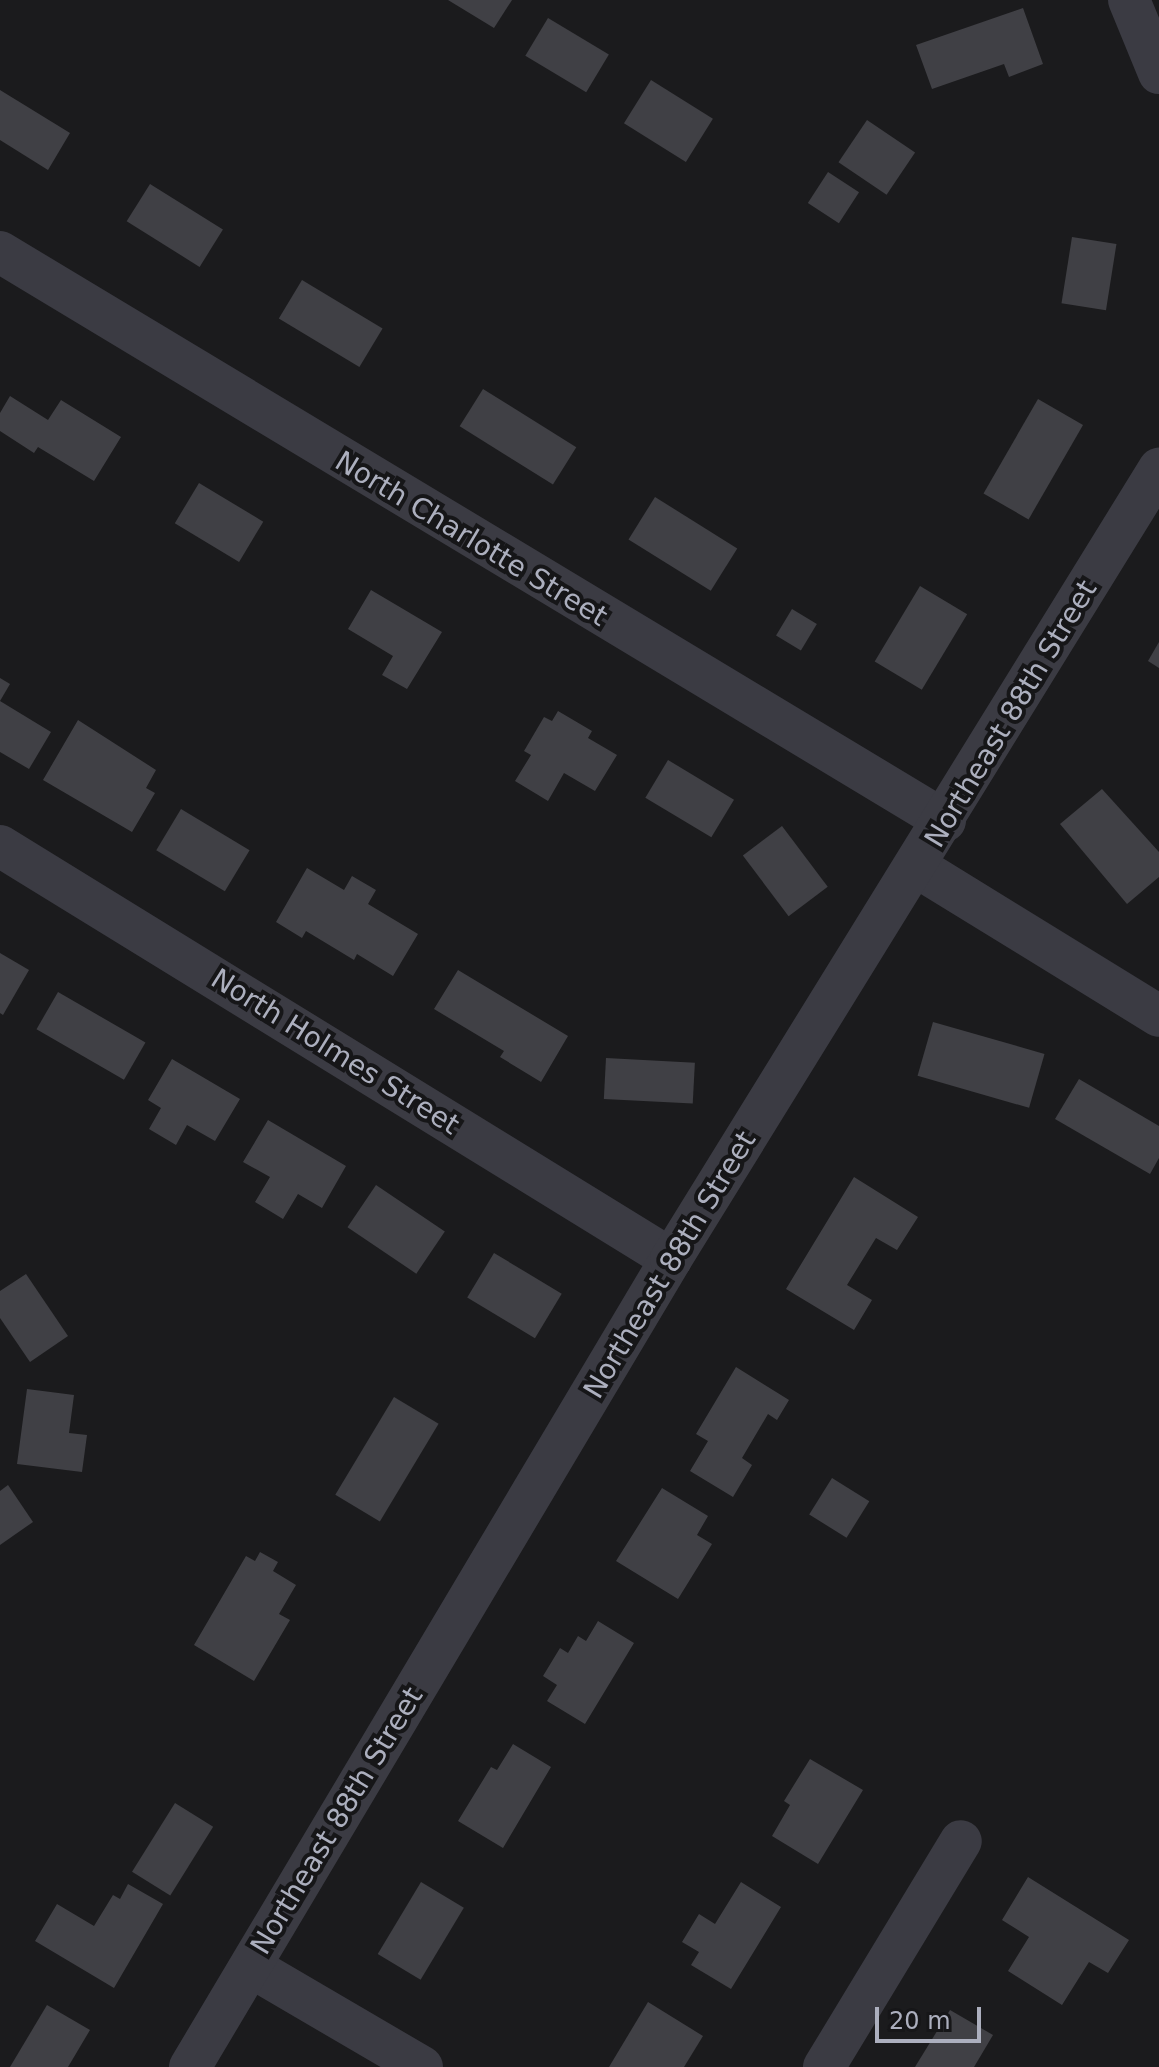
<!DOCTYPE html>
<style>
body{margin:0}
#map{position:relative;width:1159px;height:2067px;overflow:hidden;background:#1b1b1d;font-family:"DejaVu Sans",sans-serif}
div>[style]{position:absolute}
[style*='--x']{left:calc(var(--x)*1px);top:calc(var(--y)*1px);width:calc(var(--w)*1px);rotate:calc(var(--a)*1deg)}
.building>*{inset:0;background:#404045;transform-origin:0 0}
.street>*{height:42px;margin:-21px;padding:0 21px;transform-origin:21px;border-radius:21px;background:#3b3b43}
span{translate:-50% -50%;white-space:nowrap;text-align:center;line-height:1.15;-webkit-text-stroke:8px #161618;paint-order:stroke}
.street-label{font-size:28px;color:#acafbe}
.scale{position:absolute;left:875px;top:2007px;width:106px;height:36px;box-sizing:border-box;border:4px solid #acafbe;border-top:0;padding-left:10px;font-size:24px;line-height:28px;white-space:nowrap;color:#acafbe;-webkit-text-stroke:6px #161618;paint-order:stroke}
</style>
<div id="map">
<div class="building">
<i style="clip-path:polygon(448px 0,512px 0,494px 28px)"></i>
<i style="clip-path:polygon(1023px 8px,1043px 64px,1009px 77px,1004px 64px,932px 89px,916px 45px)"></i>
<i style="left:548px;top:18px;width:71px;height:44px;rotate:31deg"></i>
<i style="left:651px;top:80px;width:73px;height:51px;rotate:32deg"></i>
<i style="clip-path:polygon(0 90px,70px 133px,48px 170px,0 140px)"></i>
<i style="left:867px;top:120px;width:58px;height:51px;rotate:34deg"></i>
<i style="left:828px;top:172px;width:37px;height:37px;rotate:33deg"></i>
<i style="left:150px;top:184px;width:86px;height:44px;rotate:32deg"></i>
<i style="left:1072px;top:237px;width:45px;height:67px;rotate:9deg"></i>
<i style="left:302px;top:280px;width:94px;height:45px;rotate:31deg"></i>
<i style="left:483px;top:389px;width:110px;height:44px;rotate:32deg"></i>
<i style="clip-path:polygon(10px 396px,48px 420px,61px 400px,121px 437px,94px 481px,38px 447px,34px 453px,0 431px,0 413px)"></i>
<i style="left:1038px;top:399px;width:52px;height:109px;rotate:30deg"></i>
<i style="left:199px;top:483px;width:75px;height:47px;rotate:31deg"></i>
<i style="left:655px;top:497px;width:97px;height:50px;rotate:32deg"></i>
<i style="left:920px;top:586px;width:55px;height:88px;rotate:31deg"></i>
<i style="clip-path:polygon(371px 590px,442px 632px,407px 689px,382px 675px,393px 656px,348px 629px)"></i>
<i style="left:792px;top:609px;width:29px;height:31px;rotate:31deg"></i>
<i style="clip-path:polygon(1159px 642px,1159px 668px,1148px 661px)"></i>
<i style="clip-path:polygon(0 678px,10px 684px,0 701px)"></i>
<i style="clip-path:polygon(0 701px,51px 732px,29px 769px,0 752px)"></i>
<i style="clip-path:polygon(558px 711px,592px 731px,588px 738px,617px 755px,595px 791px,564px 773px,548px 801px,515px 781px,531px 755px,524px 751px,544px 717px,552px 721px)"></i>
<i style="clip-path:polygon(78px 720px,156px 770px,146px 788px,155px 793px,132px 832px,43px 780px)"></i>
<i style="left:668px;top:760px;width:77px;height:44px;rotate:31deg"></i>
<i style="clip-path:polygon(1102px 789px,1159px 852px,1159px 877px,1127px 904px,1060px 824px)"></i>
<i style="left:181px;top:809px;width:80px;height:48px;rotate:31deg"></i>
<i style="left:782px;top:826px;width:76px;height:49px;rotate:53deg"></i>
<i style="clip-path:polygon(307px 868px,344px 890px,352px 876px,376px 890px,368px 904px,418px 934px,393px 976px,357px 954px,354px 960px,306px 931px,302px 938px,276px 922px)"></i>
<i style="clip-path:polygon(0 953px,29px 970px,3px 1015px,0 1013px)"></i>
<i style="clip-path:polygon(458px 970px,568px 1036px,541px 1082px,500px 1057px,504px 1051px,434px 1009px)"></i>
<i style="left:58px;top:992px;width:101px;height:43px;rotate:30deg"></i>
<i style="left:933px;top:1022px;width:116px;height:56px;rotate:16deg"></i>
<i style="left:606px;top:1058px;width:89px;height:41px;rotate:3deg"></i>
<i style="clip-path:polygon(172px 1059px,240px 1099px,215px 1141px,187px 1125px,176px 1145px,149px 1129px,161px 1108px,148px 1100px)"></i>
<i style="clip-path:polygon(1079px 1079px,1159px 1126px,1159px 1158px,1150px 1174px,1055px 1119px)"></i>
<i style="clip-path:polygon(268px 1120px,346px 1166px,322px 1208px,298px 1194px,283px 1219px,255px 1202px,270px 1177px,243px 1162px)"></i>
<i style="clip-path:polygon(854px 1177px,918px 1217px,897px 1250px,876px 1238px,847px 1285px,872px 1300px,854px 1330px,786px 1289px)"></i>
<i style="left:376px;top:1185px;width:83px;height:51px;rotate:34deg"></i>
<i style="left:494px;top:1253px;width:79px;height:52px;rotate:31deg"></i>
<i style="clip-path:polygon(26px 1274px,68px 1336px,30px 1362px,0 1318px,0 1291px)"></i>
<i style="clip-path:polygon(736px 1367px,789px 1400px,777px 1420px,768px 1414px,742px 1458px,752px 1465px,733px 1497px,690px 1471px,708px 1441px,696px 1434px)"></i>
<i style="clip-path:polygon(27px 1389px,74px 1395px,69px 1433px,87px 1435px,82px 1472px,17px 1464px)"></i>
<i style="left:394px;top:1397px;width:52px;height:114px;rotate:31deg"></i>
<i style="left:832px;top:1478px;width:44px;height:43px;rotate:32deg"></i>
<i style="clip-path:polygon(8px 1485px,33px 1522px,0 1545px,0 1491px)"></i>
<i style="clip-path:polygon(662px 1488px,708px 1516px,697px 1535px,712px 1544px,678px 1599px,616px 1561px)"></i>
<i style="clip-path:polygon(260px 1552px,278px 1562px,273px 1571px,296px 1585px,279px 1614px,290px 1620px,254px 1681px,194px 1645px,246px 1556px,255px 1561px)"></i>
<i style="clip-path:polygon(598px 1621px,634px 1643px,585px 1724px,547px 1701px,557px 1685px,543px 1676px,560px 1648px,568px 1653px,578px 1636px,586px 1641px)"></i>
<i style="clip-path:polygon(513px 1744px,551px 1767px,503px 1848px,458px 1821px,491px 1767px,497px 1770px)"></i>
<i style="clip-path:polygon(810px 1759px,863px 1790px,818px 1864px,772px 1836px,790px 1805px,784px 1801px)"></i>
<i style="left:175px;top:1803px;width:45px;height:81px;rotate:32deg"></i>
<i style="clip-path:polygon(1028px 1877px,1129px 1940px,1108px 1973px,1089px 1962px,1062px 2005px,1008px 1971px,1029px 1937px,1002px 1920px)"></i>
<i style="left:421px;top:1882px;width:50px;height:84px;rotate:31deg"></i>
<i style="clip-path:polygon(741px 1882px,781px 1907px,731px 1989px,691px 1965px,699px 1952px,682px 1942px,699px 1914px,715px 1924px)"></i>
<i style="clip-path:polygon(128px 1884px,163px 1904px,114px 1988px,35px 1941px,57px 1904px,94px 1926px,113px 1895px,120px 1899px)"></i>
<i style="clip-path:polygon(648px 2002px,703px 2036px,684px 2067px,609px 2067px)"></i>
<i style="clip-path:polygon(47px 2005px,90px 2030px,68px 2067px,10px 2067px)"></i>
<i style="clip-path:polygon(950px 2010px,993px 2035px,974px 2067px,915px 2067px)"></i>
</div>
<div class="street">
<i style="--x:1129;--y:0;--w:79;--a:67.7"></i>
<i style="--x:0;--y:252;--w:1103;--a:31.05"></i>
<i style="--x:0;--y:846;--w:788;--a:31.61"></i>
<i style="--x:917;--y:867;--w:284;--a:31.6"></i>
<i style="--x:251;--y:1967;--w:198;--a:30.3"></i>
<i style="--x:190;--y:2067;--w:940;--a:-59.23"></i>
<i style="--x:671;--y:1259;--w:929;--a:-58.3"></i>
<i style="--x:824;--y:2067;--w:264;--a:-58.8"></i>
</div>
<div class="street-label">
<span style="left:471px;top:539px;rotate:31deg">North Charlotte Street</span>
<span style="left:1011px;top:714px;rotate:-59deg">Northeast 88th Street</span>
<span style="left:335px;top:1052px;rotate:32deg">North Holmes Street</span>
<span style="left:670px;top:1265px;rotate:-59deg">Northeast 88th Street</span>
<span style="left:337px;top:1821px;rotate:-59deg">Northeast 88th Street</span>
</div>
<div class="scale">20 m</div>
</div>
